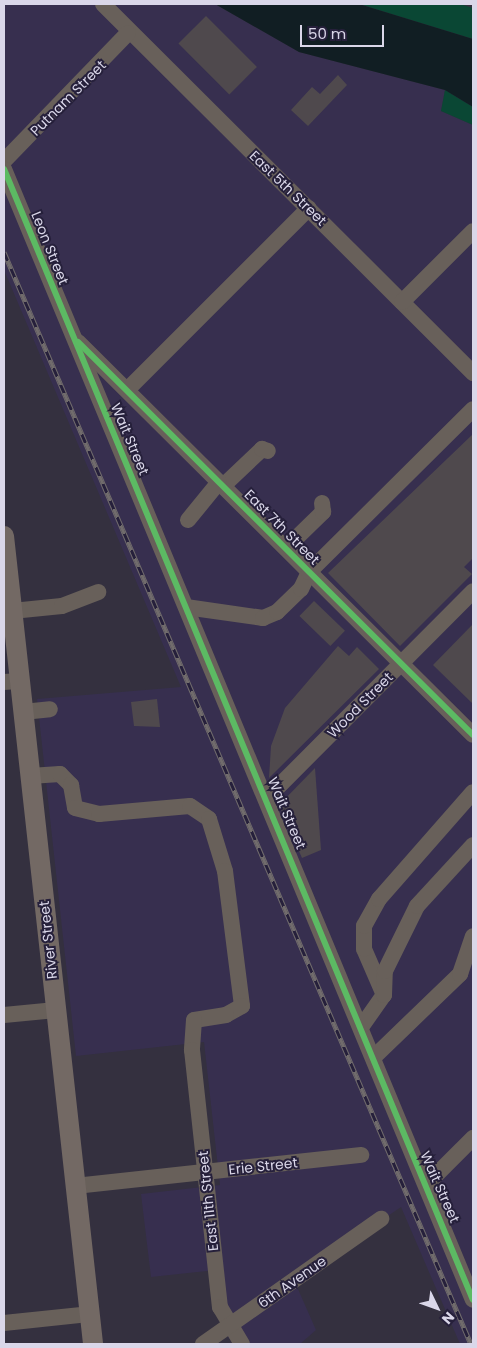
<!DOCTYPE html>
<style>
body{margin:0}
#map{position:relative;width:477px;height:1348px;overflow:hidden;background:#34303f;font-family:Poppins,sans-serif}
div>[style]{position:absolute}
[style*='--x']{left:calc(var(--x)*1px);top:calc(var(--y)*1px);width:calc(var(--w)*1px);rotate:calc(var(--a)*1deg)}
.built>*{inset:0;background:#372f4f}
.green>*{inset:0;background:#0a4734}
.water>*{inset:0;background:#111e23}
.building>*{inset:0;background:#4f494d;transform-origin:0 0}
.minor>*{height:16px;margin:-8px;padding:0 8px;transform-origin:8px;border-radius:8px;background:#68605a}
.major>*{height:20px;margin:-10px;padding:0 10px;transform-origin:10px;border-radius:10px;background:#736964}
.rail>*{height:5px;margin-top:-2.5px;transform-origin:0;background:repeating-linear-gradient(90deg,#26203b 0 9px,#716c6c 0 18px);box-sizing:border-box;border-block:1px solid #716c6c}
.cycleway>*{height:6px;margin:-3px;padding:0 3px;transform-origin:3px;border-radius:3px;background:#5cba63}
span{translate:-50% -50%;white-space:nowrap;text-align:center;line-height:1.15;-webkit-text-stroke:4px #26203b;paint-order:stroke}
.street-label{font-size:14px;color:#dad7e9}
.frame{position:absolute;inset:0;border:5px solid #dad7e9;pointer-events:none}
.north{position:absolute;left:412px;top:1283px;width:50px;height:50px;-webkit-text-stroke:4px #26203b;paint-order:stroke;rotate:132deg;font-size:14px;font-weight:700;line-height:20px;text-align:center;color:#dad7e9}
.north::after{content:'';display:block;margin:auto;width:18px;height:22px;background:#dad7e9;clip-path:polygon(50% 0,100% 100%,50% 72%,0 100%)}
.scale{position:absolute;left:300px;top:25px;width:84px;height:22px;box-sizing:border-box;border:2px solid #dad7e9;border-top:0;padding-left:6px;font-size:15px;line-height:18px;white-space:nowrap;color:#dad7e9;-webkit-text-stroke:4px #26203b;paint-order:stroke}
</style>
<div id="map">
<div class="built">
<i style="clip-path:polygon(4px 4px,215px 4px,299px 52px,445px 90px,441px 111px,473px 125px,473px 1344px,460px 1344px,401px 1207px,294px 1280px,316px 1330px,300px 1344px,234px 1344px,222px 1330px,216px 1270px,151px 1277px,141px 1194px,220px 1185px,204px 1042px,76px 1056px,37px 699px,181px 687px,4px 270px)"></i>
</div>
<div class="green">
<i style="clip-path:polygon(359px 4px,460px 4px,473px 8px,473px 39px)"></i>
<i style="clip-path:polygon(445px 90px,473px 107px,473px 125px,441px 111px)"></i>
</div>
<div class="water">
<i style="clip-path:polygon(215px 4px,359px 4px,473px 39px,473px 107px,445px 90px,299px 52px)"></i>
</div>
<div class="building">
<i style="left:206px;top:16px;width:72px;height:39px;rotate:45deg"></i>
<i style="clip-path:polygon(338px 75px,347px 85px,308px 126px,291px 110px,312px 87px,320px 94px)"></i>
<i style="clip-path:polygon(473px 434px,473px 558px,464px 567px,472px 574px,400px 646px,328px 573px)"></i>
<i style="left:314px;top:601px;width:43px;height:21px;rotate:44deg"></i>
<i style="clip-path:polygon(473px 624px,473px 704px,433px 665px)"></i>
<i style="clip-path:polygon(338px 646px,349px 656px,357px 647px,379px 669px,269px 778px,271px 746px,285px 708px)"></i>
<i style="clip-path:polygon(157px 699px,160px 727px,134px 726px,131px 702px)"></i>
<i style="clip-path:polygon(315px 768px,321px 850px,302px 858px,279px 805px)"></i>
</div>
<div class="minor">
<i style="--x:103;--y:4;--w:523;--a:44.92"></i>
<i style="--x:4;--y:161;--w:178;--a:-45.9"></i>
<i style="--x:4;--y:169;--w:1224;--a:67.48"></i>
<i style="--x:402;--y:302;--w:100;--a:-45"></i>
<i style="--x:78;--y:342;--w:557;--a:44.85"></i>
<i style="--x:127;--y:390;--w:257;--a:-45"></i>
<i style="--x:223;--y:486;--w:54;--a:-43.5"></i>
<i style="--x:262;--y:449;--w:6;--a:18"></i>
<i style="--x:188;--y:520;--w:49;--a:-50.8"></i>
<i style="--x:286;--y:548;--w:52;--a:-44.2"></i>
<i style="--x:323;--y:512;--w:9;--a:-96"></i>
<i style="--x:186;--y:607;--w:78;--a:8.1"></i>
<i style="--x:263;--y:618;--w:15;--a:-23"></i>
<i style="--x:277;--y:612;--w:33;--a:-44"></i>
<i style="--x:301;--y:589;--w:19;--a:-65"></i>
<i style="--x:309;--y:572;--w:231;--a:-44.8"></i>
<i style="--x:12;--y:611;--w:50;--a:-5.7"></i>
<i style="--x:62;--y:606;--w:39;--a:-21"></i>
<i style="--x:4;--y:682;--w:16;--a:-4"></i>
<i style="--x:23;--y:712;--w:27;--a:-6"></i>
<i style="--x:30;--y:776;--w:30;--a:-4"></i>
<i style="--x:60;--y:774;--w:16;--a:45"></i>
<i style="--x:71;--y:785;--w:23;--a:80"></i>
<i style="--x:75;--y:808;--w:25;--a:14"></i>
<i style="--x:99;--y:814;--w:91;--a:-5"></i>
<i style="--x:190;--y:806;--w:23;--a:34"></i>
<i style="--x:209;--y:819;--w:54;--a:72.9"></i>
<i style="--x:225;--y:871;--w:136;--a:82.8"></i>
<i style="--x:242;--y:1006;--w:18;--a:151"></i>
<i style="--x:226;--y:1015;--w:32;--a:171"></i>
<i style="--x:194;--y:1020;--w:30;--a:94"></i>
<i style="--x:192;--y:1050;--w:259;--a:83.8"></i>
<i style="--x:220;--y:1307;--w:43;--a:59.3"></i>
<i style="--x:267;--y:798;--w:292;--a:-45.1"></i>
<i style="--x:384;--y:995;--w:50;--a:-113.5"></i>
<i style="--x:364;--y:949;--w:23;--a:-90"></i>
<i style="--x:364;--y:926;--w:31;--a:-61"></i>
<i style="--x:379;--y:899;--w:142;--a:-48.7"></i>
<i style="--x:4;--y:1015;--w:52;--a:-5.5"></i>
<i style="--x:362;--y:1026;--w:38;--a:-55"></i>
<i style="--x:384;--y:995;--w:24;--a:-88"></i>
<i style="--x:385;--y:971;--w:72;--a:-63.8"></i>
<i style="--x:417;--y:906;--w:83;--a:-47.4"></i>
<i style="--x:374;--y:1057;--w:120;--a:-44"></i>
<i style="--x:460;--y:974;--w:40;--a:-71.1"></i>
<i style="--x:428;--y:1183;--w:64;--a:-45"></i>
<i style="--x:75;--y:1186;--w:288;--a:-6.2"></i>
<i style="--x:4;--y:1323;--w:85;--a:-6"></i>
<i style="--x:203;--y:1344;--w:218;--a:-35.1"></i>
</div>
<div class="major">
<i style="--x:4;--y:536;--w:813;--a:83.71"></i>
</div>
<div class="rail">
<i style="--x:4;--y:252;--w:1188;--a:66.85"></i>
</div>
<div class="cycleway">
<i style="--x:4;--y:169;--w:1224;--a:67.48"></i>
<i style="--x:78;--y:342;--w:557;--a:44.85"></i>
</div>
<div class="street-label">
<span style="left:68px;top:98px;rotate:-45deg">Putnam Street</span>
<span style="left:288px;top:188px;rotate:44deg">East 5th Street</span>
<span style="left:50px;top:248px;rotate:68deg">Leon Street</span>
<span style="left:130px;top:439px;rotate:67deg">Wait Street</span>
<span style="left:282px;top:527px;rotate:45deg">East 7th Street</span>
<span style="left:360px;top:705px;rotate:-45deg">Wood Street</span>
<span style="left:287px;top:813px;rotate:67deg">Wait Street</span>
<span style="left:48px;top:940px;rotate:-96deg">River Street</span>
<span style="left:263px;top:1166px;rotate:-6deg">Erie Street</span>
<span style="left:440px;top:1187px;rotate:66deg">Wait Street</span>
<span style="left:208px;top:1201px;rotate:-96deg">East 11th Street</span>
<span style="left:292px;top:1282px;rotate:-35deg">6th Avenue</span>
</div>
<div class="frame"></div>
<div class="north">N</div>
<div class="scale">50 m</div>
</div>
